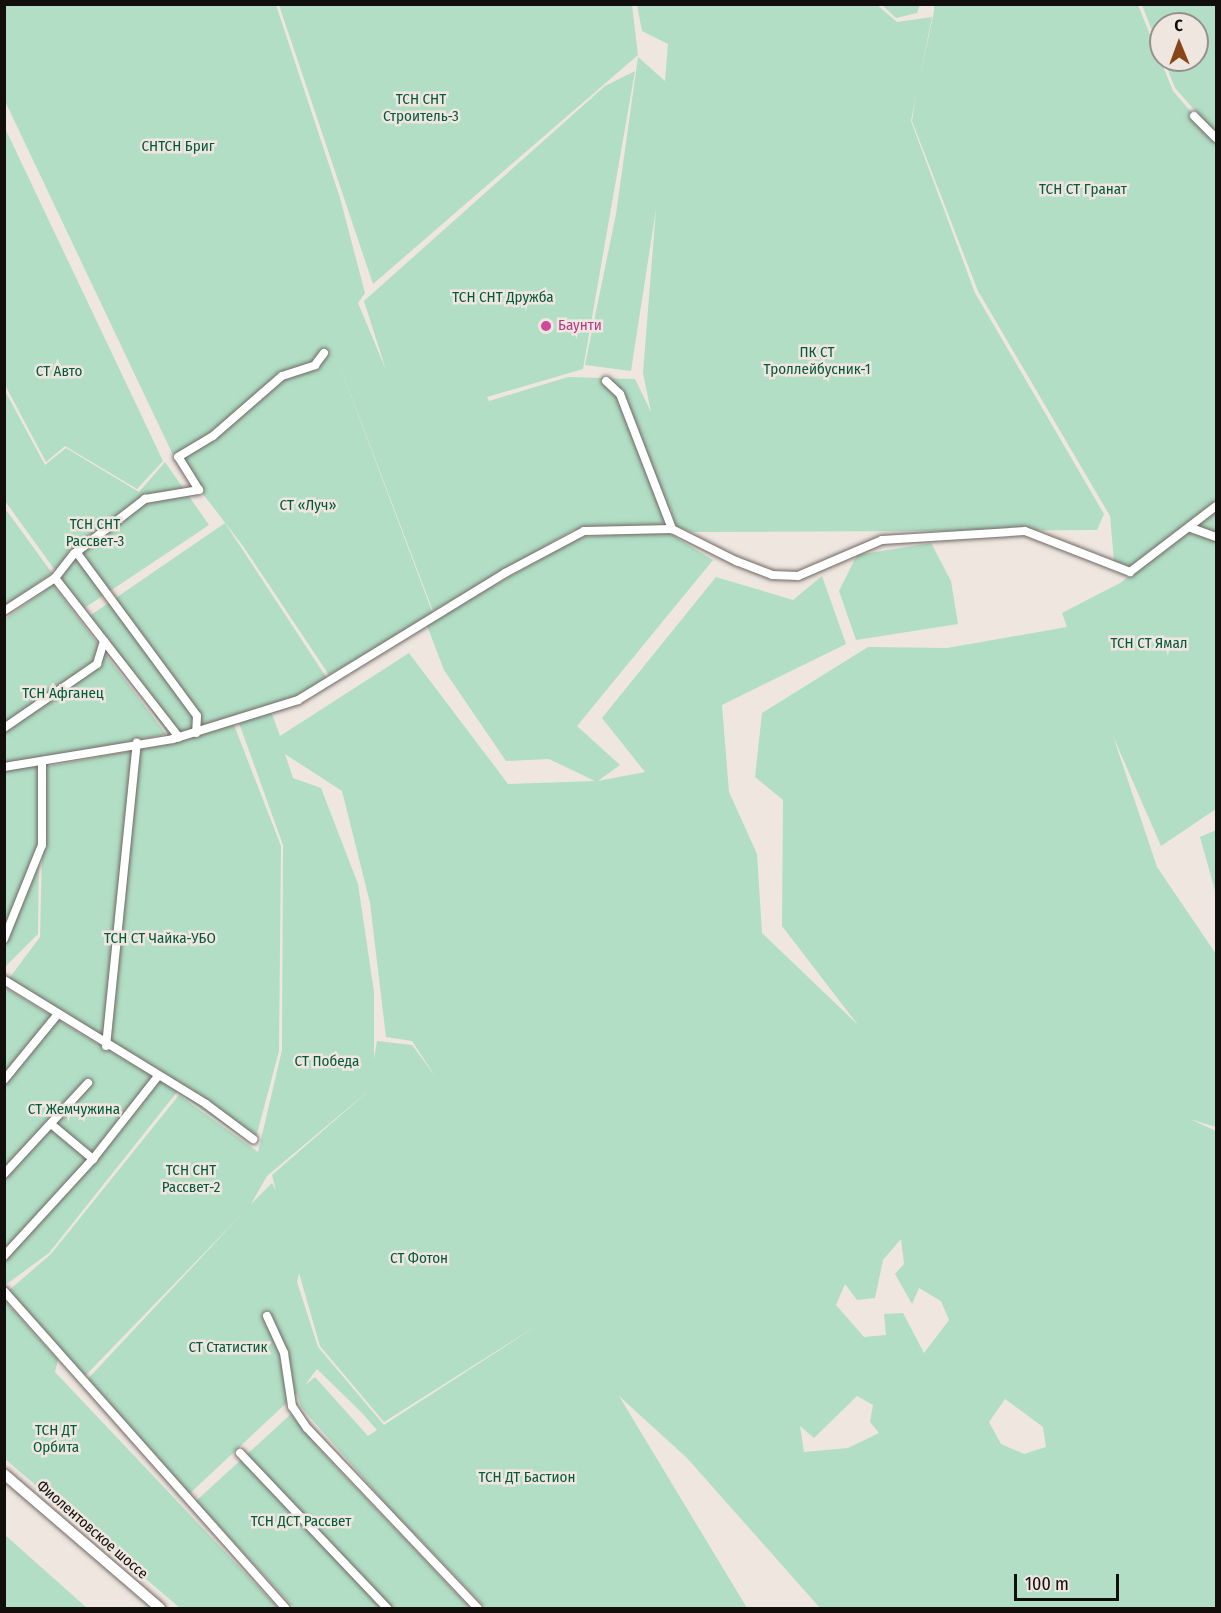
<!DOCTYPE html>
<meta charset="utf-8">
<style>
body{margin:0}
#map{position:relative;width:1221px;height:1613px;overflow:hidden;background:#efe6e0;font-family:"Fira Sans Condensed",sans-serif}
div>[style]{position:absolute}
[style*='--x']{left:calc(var(--x)*1px);top:calc(var(--y)*1px);width:calc(var(--w)*1px);rotate:calc(var(--a)*1deg)}
.green>*{inset:0;background:#b1dec5}
.roads{filter:drop-shadow(0 0 2px #706863) drop-shadow(0 0 2px #706863)}
.street>*{height:8px;margin:-4px;padding:0 4px;transform-origin:4px;border-radius:4px;background:#fff}
.secondary>*{height:10px;margin:-5px;padding:0 5px;transform-origin:5px;border-radius:5px;background:#fff}
.dots>*{width:16px;height:16px;translate:-50% -50%;box-sizing:border-box;border:3px solid #efe6e0;border-radius:50%}
span{translate:-50% -50%;white-space:nowrap;text-align:center;line-height:1.15;-webkit-text-stroke:5px #efe6e0;paint-order:stroke}
.park-label{font-size:15px;color:#035a39}
.hotel-label{font-size:15px;color:#b23c85}
.left{translate:0 -50%;text-align:left}
.street-label{font-size:15px;color:#110e0c}
.frame{position:absolute;inset:0;border:6px solid #110e0c;pointer-events:none}
.north{position:absolute;left:1149px;top:12px;width:60px;height:60px;box-sizing:border-box;background:#efe6e0;border:2px solid #96908b;border-radius:50%;rotate:359deg;font-size:16px;font-weight:700;line-height:24px;text-align:center;color:#110e0c}
.north::after{content:'';display:block;margin:auto;width:21px;height:27px;background:#894518;clip-path:polygon(50% 0,100% 100%,50% 72%,0 100%)}
.scale{position:absolute;left:1014px;top:1574px;width:105px;height:27px;box-sizing:border-box;border:3px solid #110e0c;border-top:0;padding-left:8px;font-size:18px;line-height:21px;white-space:nowrap;color:#110e0c;-webkit-text-stroke:4px #efe6e0;paint-order:stroke}
</style>
<div id="map">
<div class="green">
<i style="clip-path:polygon(876px 4px,897px 22px,932px 17px,919px 82px,934px 11px,934px 5px,1138px 5px,1173px 91px,1216px 141px,1216px 503px,1129px 570px,1114px 561px,1110px 516px,978px 291px,912px 121px,916px 95px,911px 121px,975px 293px,1104px 514px,1097px 530px,694px 532px,675px 527px,671px 508px,660px 527px,573px 530px,433px 611px,330px 340px,433px 614px,329px 675px,243px 546px,173px 455px,5px 101px,5px 5px,276px 5px,340px 198px,365px 293px,358px 303px,386px 370px,364px 301px,605px 86px,635px 71px,583px 369px,487px 397px,489px 401px,568px 377px,635px 379px,651px 412px,643px 373px,656px 209px,631px 371px,585px 365px,616px 214px,638px 57px,665px 81px,668px 44px,642px 31px,637px 5px)"></i>
<i style="clip-path:polygon(279px 5px,632px 5px,638px 55px,373px 284px)"></i>
<i style="clip-path:polygon(882px 5px,920px 5px,917px 13px,896px 18px)"></i>
<i style="clip-path:polygon(1142px 5px,1216px 5px,1216px 134px,1175px 88px,1164px 60px,1197px 60px,1197px 24px,1161px 24px,1161px 53px)"></i>
<i style="clip-path:polygon(4px 126px,163px 461px,137px 489px,65px 446px,46px 462px,5px 385px)"></i>
<i style="clip-path:polygon(4px 389px,45px 465px,66px 448px,139px 492px,165px 462px,209px 525px,83px 609px,5px 501px)"></i>
<i style="clip-path:polygon(4px 507px,52px 573px,5px 606px,4px 606px)"></i>
<i style="clip-path:polygon(evenodd,1216px 512px,1216px 809px,1161px 846px,1113px 736px,1157px 867px,1216px 954px,1216px 1127px,1190px 1119px,1216px 1131px,1216px 1608px,820px 1608px,687px 1458px,619px 1396px,747px 1608px,486px 1608px,387px 1505px,301px 1407px,297px 1393px,186px 1497px,85px 1382px,241px 1215px,84px 1377px,7px 1292px,51px 1254px,179px 1095px,258px 1152px,282px 1050px,283px 845px,239px 723px,234px 725px,281px 846px,279px 1051px,254px 1145px,177px 1092px,49px 1253px,4px 1286px,4px 987px,137px 1068px,5px 984px,40px 937px,44px 767px,174px 743px,88px 617px,225px 523px,330px 683px,298px 705px,258px 718px,272px 714px,280px 736px,409px 653px,508px 784px,595px 781px,549px 759px,506px 761px,444px 670px,426px 623px,581px 537px,667px 532px,713px 560px,577px 726px,620px 765px,598px 781px,645px 772px,602px 718px,716px 577px,793px 600px,822px 576px,846px 644px,722px 705px,729px 792px,757px 854px,762px 933px,858px 1025px,782px 926px,783px 800px,755px 777px,762px 713px,868px 647px,947px 648px,1067px 627px,1062px 613px,1120px 583px,1216px 512px,285px 754px,342px 791px,370px 903px,386px 1037px,412px 1041px,435px 1076px,412px 1045px,377px 1041px,374px 1059px,374px 992px,358px 884px,321px 788px,293px 778px,285px 754px,1216px 512px,372px 1088px,272px 1175px,276px 1191px,272px 1183px,251px 1204px,267px 1176px,372px 1088px,1216px 512px,901px 1239px,904px 1264px,895px 1274px,912px 1304px,919px 1288px,941px 1301px,949px 1320px,924px 1353px,903px 1313px,884px 1314px,886px 1335px,864px 1337px,836px 1305px,845px 1284px,857px 1300px,875px 1298px,883px 1260px,901px 1239px,1216px 512px,299px 1273px,320px 1346px,384px 1422px,541px 1323px,384px 1425px,318px 1347px,297px 1282px,299px 1273px,1216px 512px,317px 1369px,361px 1412px,377px 1430px,368px 1436px,315px 1377px,305px 1385px,317px 1369px,1216px 512px,857px 1396px,873px 1405px,870px 1422px,879px 1433px,848px 1448px,804px 1452px,800px 1426px,814px 1438px,857px 1396px,1216px 512px,1005px 1399px,1043px 1427px,1046px 1447px,1024px 1454px,1001px 1444px,989px 1422px,1005px 1399px)"></i>
<i style="clip-path:polygon(931px 543px,951px 581px,958px 624px,856px 640px,839px 591px,857px 555px)"></i>
<i style="clip-path:polygon(53px 585px,166px 734px,40px 760px,38px 934px,5px 967px,5px 619px)"></i>
<i style="clip-path:polygon(1216px 830px,1216px 894px,1200px 837px)"></i>
<i style="clip-path:polygon(4px 1300px,58px 1360px,55px 1372px,278px 1608px,180px 1608px,5px 1459px)"></i>
<i style="clip-path:polygon(291px 1414px,324px 1454px,470px 1608px,294px 1608px,196px 1501px)"></i>
<i style="clip-path:polygon(5px 1535px,87px 1608px,5px 1608px)"></i>
</div>
<div class="roads">
<div class="street">
<i style="--x:1194;--y:116;--w:31;--a:45"></i>
<i style="--x:606;--y:381;--w:19;--a:43"></i>
<i style="--x:620;--y:394;--w:145;--a:68.9"></i>
<i style="--x:1191;--y:528;--w:27;--a:20"></i>
<i style="--x:77;--y:553;--w:202;--a:53.6"></i>
<i style="--x:197;--y:716;--w:17;--a:93"></i>
<i style="--x:55;--y:578;--w:202;--a:52.1"></i>
<i style="--x:4;--y:611;--w:61;--a:-32.9"></i>
<i style="--x:55;--y:578;--w:31;--a:-52"></i>
<i style="--x:74;--y:554;--w:90;--a:-37.8"></i>
<i style="--x:145;--y:499;--w:55;--a:-9.5"></i>
<i style="--x:199;--y:490;--w:39;--a:-122"></i>
<i style="--x:178;--y:457;--w:41;--a:-31"></i>
<i style="--x:213;--y:436;--w:91;--a:-41"></i>
<i style="--x:282;--y:376;--w:35;--a:-18"></i>
<i style="--x:315;--y:365;--w:15;--a:-53"></i>
<i style="--x:4;--y:728;--w:113;--a:-34.5"></i>
<i style="--x:97;--y:664;--w:24;--a:-73"></i>
<i style="--x:4;--y:767;--w:171;--a:-9.4"></i>
<i style="--x:173;--y:739;--w:131;--a:-17.3"></i>
<i style="--x:298;--y:700;--w:243;--a:-31.5"></i>
<i style="--x:505;--y:573;--w:89;--a:-28"></i>
<i style="--x:584;--y:531;--w:88;--a:-1.3"></i>
<i style="--x:672;--y:529;--w:72;--a:26.6"></i>
<i style="--x:736;--y:561;--w:39;--a:21"></i>
<i style="--x:772;--y:575;--w:26;--a:2"></i>
<i style="--x:798;--y:576;--w:91;--a:-23.2"></i>
<i style="--x:882;--y:540;--w:143;--a:-3.6"></i>
<i style="--x:1025;--y:531;--w:113;--a:21.3"></i>
<i style="--x:1130;--y:572;--w:108;--a:-37.5"></i>
<i style="--x:4;--y:939;--w:101;--a:-68"></i>
<i style="--x:42;--y:845;--w:82;--a:-90"></i>
<i style="--x:4;--y:980;--w:237;--a:31.5"></i>
<i style="--x:206;--y:1104;--w:59;--a:36.7"></i>
<i style="--x:106;--y:1046;--w:305;--a:-84.2"></i>
<i style="--x:4;--y:1080;--w:84;--a:-50.8"></i>
<i style="--x:51;--y:1124;--w:55;--a:39.8"></i>
<i style="--x:4;--y:1174;--w:124;--a:-47.3"></i>
<i style="--x:4;--y:1256;--w:132;--a:-47.5"></i>
<i style="--x:93;--y:1159;--w:105;--a:-51.9"></i>
<i style="--x:4;--y:1291;--w:424;--a:48.4"></i>
<i style="--x:267;--y:1316;--w:41;--a:65.3"></i>
<i style="--x:284;--y:1353;--w:54;--a:81.4"></i>
<i style="--x:292;--y:1406;--w:27;--a:56"></i>
<i style="--x:307;--y:1428;--w:248;--a:46.5"></i>
<i style="--x:240;--y:1453;--w:214;--a:46.5"></i>
</div>
<div class="secondary">
<i style="--x:4;--y:1474;--w:206;--a:40.7"></i>
</div>
</div>
<div class="dots">
<i style="left:546px;top:326px;background:#d1479c"></i>
</div>
<div class="park-label">
<span style="left:421px;top:108px">ТСН СНТ<br>Строитель-3</span>
<span style="left:178px;top:147px">СНТСН Бриг</span>
<span style="left:1083px;top:190px">ТСН СТ Гранат</span>
<span style="left:503px;top:298px">ТСН СНТ Дружба</span>
<span style="left:817px;top:361px">ПК СТ<br>Троллейбусник-1</span>
<span style="left:59px;top:372px">СТ Авто</span>
<span style="left:308px;top:506px">СТ «Луч»</span>
<span style="left:95px;top:533px">ТСН СНТ<br>Рассвет-3</span>
<span style="left:1149px;top:644px">ТСН СТ Ямал</span>
<span style="left:63px;top:694px">ТСН Афганец</span>
<span style="left:160px;top:939px">ТСН СТ Чайка-УБО</span>
<span style="left:327px;top:1062px">СТ Победа</span>
<span style="left:74px;top:1110px">СТ Жемчужина</span>
<span style="left:191px;top:1179px">ТСН СНТ<br>Рассвет-2</span>
<span style="left:419px;top:1259px">СТ Фотон</span>
<span style="left:228px;top:1348px">СТ Статистик</span>
<span style="left:56px;top:1439px">ТСН ДТ<br>Орбита</span>
<span style="left:527px;top:1478px">ТСН ДТ Бастион</span>
<span style="left:301px;top:1522px">ТСН ДСТ Рассвет</span>
</div>
<div class="hotel-label">
<span class="left" style="left:558px;top:326px">Баунти</span>
</div>
<div class="street-label">
<span style="left:92px;top:1530px;rotate:41deg">Фиолентовское шоссе</span>
</div>
<div class="frame"></div>
<div class="north">С</div>
<div class="scale">100 m</div>
</div>
